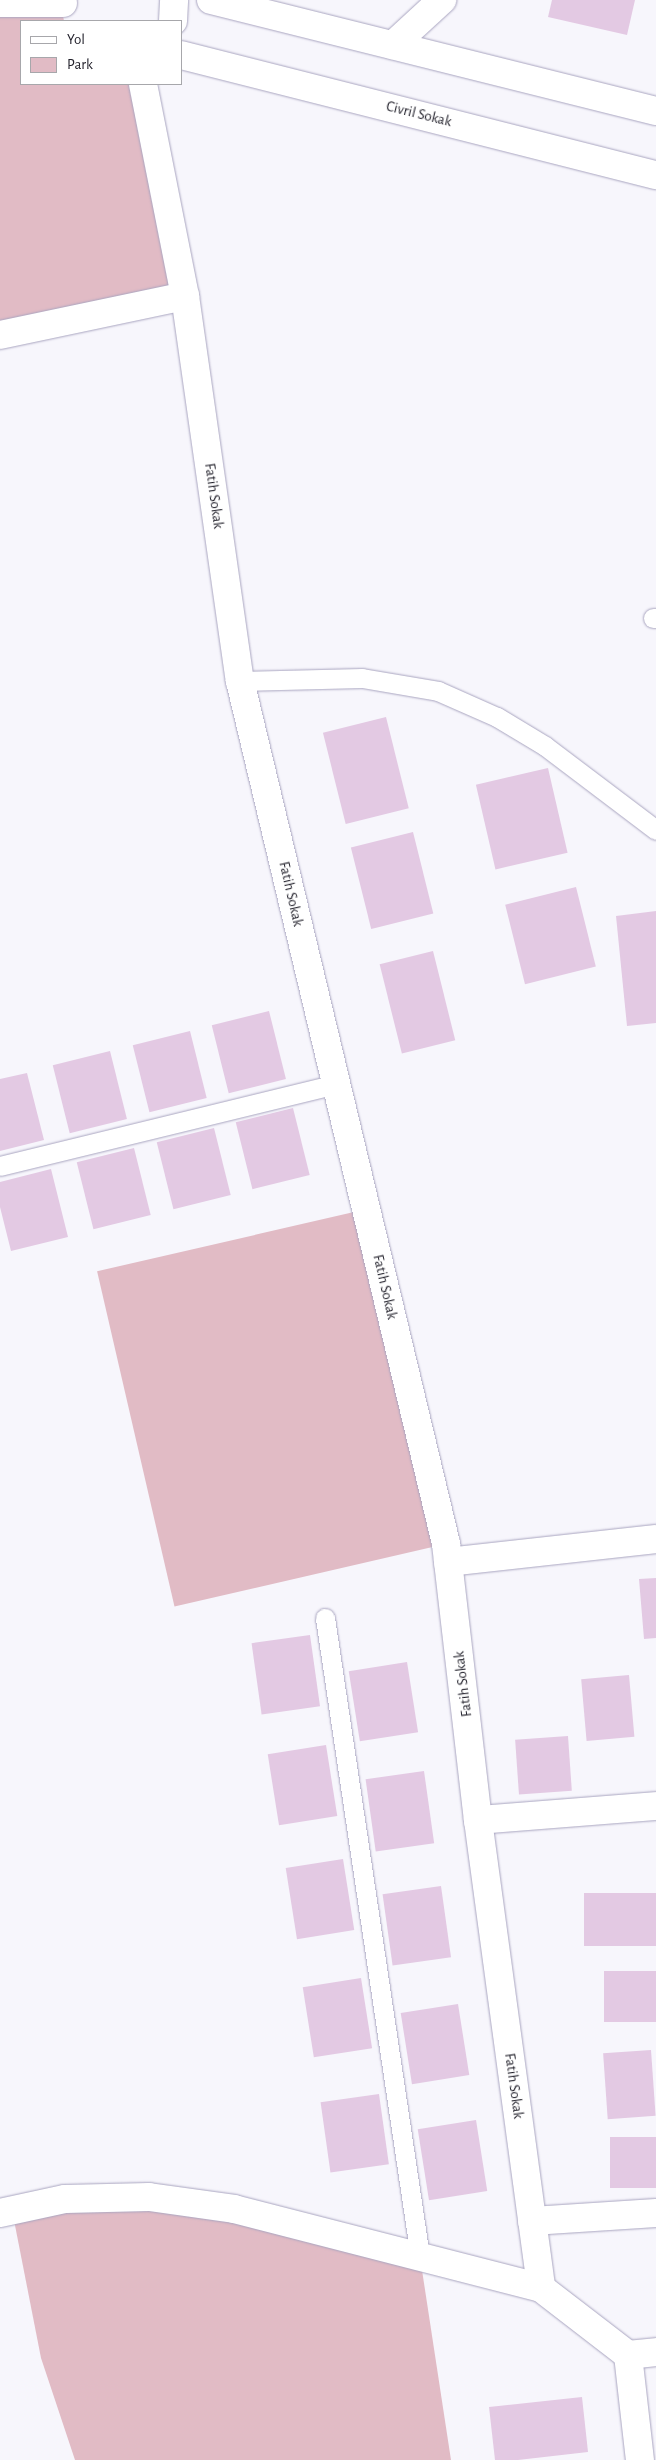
<!DOCTYPE html>
<style>
body{margin:0}
#map{position:relative;width:656px;height:2460px;overflow:hidden;background:#f7f6fc;font-family:"Alegreya Sans",sans-serif}
div>[style]{position:absolute}
[style*='--x']{left:calc(var(--x)*1px);top:calc(var(--y)*1px);width:calc(var(--w)*1px);rotate:calc(var(--a)*1deg)}
.green>*{inset:0;background:#e1bbc5;transform-origin:0 0}
.building>*{inset:0;background:#e3c9e3;transform-origin:0 0}
.roads{filter:drop-shadow(0 0 1px #a9a5c0) drop-shadow(0 0 1px #a9a5c0)}
.lane>*{height:19px;margin:-9.5px;padding:0 9.5px;transform-origin:9.5px;border-radius:9.5px;background:#fff}
.street>*{height:28px;margin:-14px;padding:0 14px;transform-origin:14px;border-radius:14px;background:#fff}
.secondary>*{height:28px;margin:-14px;padding:0 14px;transform-origin:14px;border-radius:14px;background:#fff}
span{translate:-50% -50%;white-space:nowrap;text-align:center;line-height:1.15;-webkit-text-stroke:4.5px #fff;paint-order:stroke}
.street-label{font-size:15px;color:#23222c}
.legend{position:absolute;left:20px;top:20px;width:162px;height:65px;box-sizing:border-box;background:#fff;border:1px solid #a7a7ab;margin:0;padding:6px 9px;list-style:none;font-size:15px;color:#23222c}
.legend li{display:flex;align-items:center;gap:10px;height:25px}
.legend b{width:25px;border:1px solid #a7a7ab}
</style>
<div id="map">
<div class="green">
<i style="clip-path:polygon(0 3px,63px 16px,64px 21px,21px 21px,21px 84px,143px 84px,185px 296px,0 335px)"></i>
<i style="left:367px;top:1209px;width:344px;height:277px;rotate:77deg"></i>
<i style="clip-path:polygon(149px 2197px,420px 2257px,451px 2460px,75px 2460px,41px 2358px,12px 2210px)"></i>
</div>
<div class="building">
<i style="clip-path:polygon(552px 0,635px 0,627px 35px,548px 17px)"></i>
<i style="left:386px;top:717px;width:94px;height:65px;rotate:76deg"></i>
<i style="left:548px;top:768px;width:87px;height:74px;rotate:77deg"></i>
<i style="left:413px;top:832px;width:84px;height:64px;rotate:76deg"></i>
<i style="left:576px;top:887px;width:82px;height:73px;rotate:76deg"></i>
<i style="clip-path:polygon(656px 911px,656px 1023px,627px 1026px,616px 916px)"></i>
<i style="left:433px;top:951px;width:92px;height:55px;rotate:76deg"></i>
<i style="left:269px;top:1011px;width:70px;height:59px;rotate:76deg"></i>
<i style="left:190px;top:1031px;width:69px;height:59px;rotate:76deg"></i>
<i style="left:110px;top:1051px;width:70px;height:59px;rotate:76deg"></i>
<i style="clip-path:polygon(27px 1073px,44px 1140px,0 1151px,0 1079px)"></i>
<i style="left:293px;top:1108px;width:69px;height:59px;rotate:76deg"></i>
<i style="left:214px;top:1128px;width:69px;height:59px;rotate:76deg"></i>
<i style="left:134px;top:1148px;width:69px;height:59px;rotate:76deg"></i>
<i style="clip-path:polygon(51px 1169px,68px 1237px,11px 1251px,0 1207px,0 1182px)"></i>
<i style="clip-path:polygon(656px 1578px,656px 1638px,644px 1639px,639px 1579px)"></i>
<i style="left:310px;top:1635px;width:72px;height:59px;rotate:82deg"></i>
<i style="left:407px;top:1662px;width:71px;height:59px;rotate:81deg"></i>
<i style="left:629px;top:1675px;width:62px;height:48px;rotate:85deg"></i>
<i style="left:568px;top:1736px;width:55px;height:53px;rotate:86deg"></i>
<i style="left:326px;top:1745px;width:72px;height:59px;rotate:81deg"></i>
<i style="left:424px;top:1771px;width:73px;height:59px;rotate:82deg"></i>
<i style="left:343px;top:1859px;width:72px;height:58px;rotate:81deg"></i>
<i style="left:441px;top:1886px;width:72px;height:59px;rotate:82deg"></i>
<i style="left:656px;top:1893px;width:53px;height:72px;rotate:90deg"></i>
<i style="left:656px;top:1971px;width:51px;height:52px;rotate:90deg"></i>
<i style="left:361px;top:1978px;width:71px;height:59px;rotate:81deg"></i>
<i style="left:458px;top:2004px;width:72px;height:58px;rotate:81deg"></i>
<i style="left:651px;top:2050px;width:66px;height:48px;rotate:86deg"></i>
<i style="left:379px;top:2094px;width:71px;height:59px;rotate:82deg"></i>
<i style="left:476px;top:2120px;width:72px;height:59px;rotate:81deg"></i>
<i style="left:656px;top:2137px;width:51px;height:46px;rotate:90deg"></i>
<i style="clip-path:polygon(582px 2397px,588px 2452px,518px 2460px,495px 2460px,489px 2407px)"></i>
</div>
<div class="roads">
<div class="lane">
<i style="--x:653;--y:618;--w:3;--a:0"></i>
<i style="--x:240;--y:681;--w:122;--a:-1.4"></i>
<i style="--x:362;--y:678;--w:77;--a:9.7"></i>
<i style="--x:438;--y:691;--w:64;--a:23.8"></i>
<i style="--x:497;--y:717;--w:56;--a:31.1"></i>
<i style="--x:545;--y:746;--w:139;--a:37.1"></i>
<i style="--x:0;--y:1166;--w:346;--a:-13.7"></i>
<i style="--x:325;--y:1618;--w:646;--a:81.54"></i>
</div>
<div class="street">
<i style="--x:393;--y:45;--w:67;--a:-42.6"></i>
<i style="--x:143;--y:84;--w:216;--a:78.8"></i>
<i style="--x:185;--y:296;--w:389;--a:81.9"></i>
<i style="--x:240;--y:681;--w:887;--a:76.57"></i>
<i style="--x:446;--y:1544;--w:278;--a:83.4"></i>
<i style="--x:478;--y:1820;--w:472;--a:82.3"></i>
<i style="--x:541;--y:2288;--w:110;--a:37.6"></i>
<i style="--x:628;--y:2355;--w:106;--a:83.5"></i>
<i style="--x:0;--y:335;--w:189;--a:-11.9"></i>
<i style="--x:448;--y:1562;--w:209;--a:-6.3"></i>
<i style="--x:478;--y:1820;--w:179;--a:-4.5"></i>
<i style="--x:0;--y:2213;--w:66;--a:-12.2"></i>
<i style="--x:65;--y:2199;--w:84;--a:-1.4"></i>
<i style="--x:149;--y:2197;--w:86;--a:8"></i>
<i style="--x:234;--y:2209;--w:317;--a:14.4"></i>
<i style="--x:532;--y:2221;--w:124;--a:-3.7"></i>
<i style="--x:628;--y:2355;--w:28;--a:-6"></i>
</div>
<div class="secondary">
<i style="--x:211;--y:0;--w:459;--a:14"></i>
<i style="--x:0;--y:3;--w:63;--a:0"></i>
<i style="--x:173;--y:21;--w:21;--a:-87"></i>
<i style="--x:181;--y:55;--w:490;--a:14.2"></i>
</div>
</div>
<div class="street-label">
<span style="left:419px;top:114px;rotate:14deg">Civril Sokak</span>
<span style="left:214px;top:496px;rotate:82deg">Fatih Sokak</span>
<span style="left:291px;top:894px;rotate:77deg">Fatih Sokak</span>
<span style="left:385px;top:1287px;rotate:77deg">Fatih Sokak</span>
<span style="left:463px;top:1684px;rotate:-97deg">Fatih Sokak</span>
<span style="left:514px;top:2086px;rotate:82deg">Fatih Sokak</span>
</div>
<ul class="legend">
<li><b style="height:6px;background:#fff"></b>Yol</li>
<li><b style="height:14px;background:#e1bbc5"></b>Park</li>
</ul>
</div>
